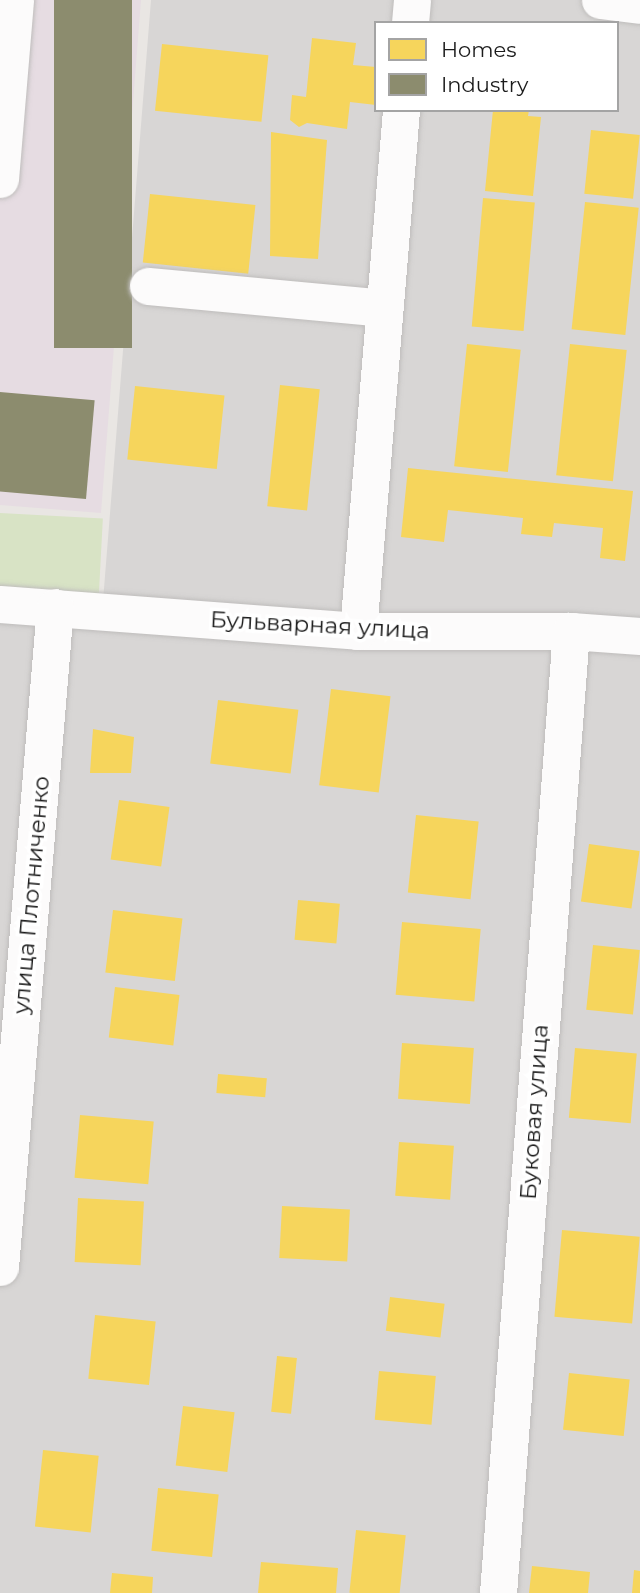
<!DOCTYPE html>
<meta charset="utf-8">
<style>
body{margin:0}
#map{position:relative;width:640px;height:1593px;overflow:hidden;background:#e9e6e3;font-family:Montserrat,sans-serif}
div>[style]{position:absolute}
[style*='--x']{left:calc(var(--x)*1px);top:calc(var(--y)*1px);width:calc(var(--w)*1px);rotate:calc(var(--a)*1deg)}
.residential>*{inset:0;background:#d8d6d5}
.industrial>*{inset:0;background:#e6dce2}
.grass>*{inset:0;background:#d8e3c5;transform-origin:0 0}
.homes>*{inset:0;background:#f6d55c;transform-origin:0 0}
.industry>*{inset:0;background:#8c8c6e;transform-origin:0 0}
.roads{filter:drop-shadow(0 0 2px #bfbdbc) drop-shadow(0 0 2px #bfbdbc)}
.minor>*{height:37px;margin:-18.5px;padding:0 18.5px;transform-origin:18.5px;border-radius:18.5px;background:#fcfbfb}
span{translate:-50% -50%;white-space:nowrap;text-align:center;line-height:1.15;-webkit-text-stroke:7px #fff;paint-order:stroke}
.street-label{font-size:23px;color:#1b1b1b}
.legend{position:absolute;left:374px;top:21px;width:245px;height:91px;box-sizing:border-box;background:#fff;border:2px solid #a4a4a4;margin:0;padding:9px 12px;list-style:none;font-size:21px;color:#1b1b1b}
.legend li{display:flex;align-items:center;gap:14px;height:35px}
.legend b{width:35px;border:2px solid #a4a4a4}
</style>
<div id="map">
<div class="residential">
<i style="clip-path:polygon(evenodd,151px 0,640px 0,640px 1593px,0 1593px,0 622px,101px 626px,151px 0,376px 23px,617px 23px,617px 110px,376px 110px,376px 23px)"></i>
</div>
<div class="industrial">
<i style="clip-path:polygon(0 0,141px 0,101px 513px,0 505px)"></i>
</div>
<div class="grass">
<i style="left:0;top:513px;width:103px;height:78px;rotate:3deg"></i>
</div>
<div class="homes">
<i style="clip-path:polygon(312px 38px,356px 43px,353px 65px,376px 67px,376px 105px,350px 102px,347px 129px,307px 123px,299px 127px,290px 120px,292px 95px,306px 97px)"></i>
<i style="left:162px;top:44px;width:107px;height:67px;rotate:6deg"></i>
<i style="clip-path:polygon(493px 110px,529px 110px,528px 116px,541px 117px,533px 196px,485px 191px)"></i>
<i style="left:591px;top:130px;width:49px;height:64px;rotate:6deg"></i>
<i style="clip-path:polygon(271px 132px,327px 140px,318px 259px,270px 256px)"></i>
<i style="left:150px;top:194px;width:106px;height:69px;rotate:6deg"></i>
<i style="left:483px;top:198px;width:52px;height:129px;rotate:5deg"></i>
<i style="left:585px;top:202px;width:54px;height:128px;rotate:6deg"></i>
<i style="left:467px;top:344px;width:54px;height:123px;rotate:6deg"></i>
<i style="left:570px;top:344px;width:57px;height:132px;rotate:6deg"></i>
<i style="left:280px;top:385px;width:40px;height:122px;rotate:6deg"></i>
<i style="left:135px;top:386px;width:90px;height:74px;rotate:6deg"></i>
<i style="clip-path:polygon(408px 468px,633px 491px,625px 561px,600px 558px,603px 528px,554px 523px,552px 537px,521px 534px,523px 518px,448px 510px,444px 542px,401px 537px)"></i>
<i style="left:331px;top:689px;width:60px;height:97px;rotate:7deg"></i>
<i style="left:218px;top:700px;width:81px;height:64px;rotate:7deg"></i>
<i style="clip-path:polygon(93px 729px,134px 737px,131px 773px,90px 773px)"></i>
<i style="left:119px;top:800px;width:51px;height:60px;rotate:8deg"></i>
<i style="left:416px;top:815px;width:63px;height:78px;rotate:6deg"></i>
<i style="left:589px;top:844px;width:51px;height:58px;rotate:8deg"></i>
<i style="left:298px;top:900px;width:42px;height:40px;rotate:5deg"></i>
<i style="left:113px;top:910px;width:70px;height:63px;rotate:7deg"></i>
<i style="left:402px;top:922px;width:79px;height:73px;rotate:5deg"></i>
<i style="left:593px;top:945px;width:47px;height:65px;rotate:6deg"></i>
<i style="left:115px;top:987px;width:65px;height:51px;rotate:7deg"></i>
<i style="left:402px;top:1043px;width:72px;height:56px;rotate:4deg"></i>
<i style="left:575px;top:1048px;width:62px;height:70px;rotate:5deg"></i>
<i style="left:218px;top:1074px;width:49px;height:19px;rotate:5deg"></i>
<i style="left:80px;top:1115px;width:74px;height:63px;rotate:5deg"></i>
<i style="left:399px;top:1142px;width:55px;height:54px;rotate:4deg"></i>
<i style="left:78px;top:1198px;width:66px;height:64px;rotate:3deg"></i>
<i style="left:282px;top:1206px;width:68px;height:52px;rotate:3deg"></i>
<i style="left:562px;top:1230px;width:78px;height:87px;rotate:5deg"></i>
<i style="left:390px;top:1297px;width:55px;height:34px;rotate:7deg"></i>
<i style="left:95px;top:1315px;width:61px;height:64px;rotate:6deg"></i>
<i style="left:277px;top:1356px;width:20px;height:56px;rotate:6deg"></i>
<i style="left:379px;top:1371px;width:57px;height:49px;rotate:5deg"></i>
<i style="left:569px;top:1373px;width:61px;height:57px;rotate:6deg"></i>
<i style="left:183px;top:1406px;width:52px;height:60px;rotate:7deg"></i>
<i style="left:43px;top:1450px;width:56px;height:77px;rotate:6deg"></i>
<i style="left:158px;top:1488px;width:61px;height:63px;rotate:6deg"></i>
<i style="left:356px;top:1530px;width:50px;height:63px;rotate:6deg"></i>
<i style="clip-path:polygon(261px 1562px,338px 1568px,336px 1593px,258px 1593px)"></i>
<i style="clip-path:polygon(532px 1566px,590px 1572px,588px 1593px,529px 1593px)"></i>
<i style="clip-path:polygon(634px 1570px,640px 1571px,640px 1593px,632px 1593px)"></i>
<i style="clip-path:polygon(112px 1573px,153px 1577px,152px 1593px,110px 1593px)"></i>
</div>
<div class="industry">
<i style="left:54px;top:0;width:78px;height:348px"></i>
<i style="left:0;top:392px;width:95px;height:99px;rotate:5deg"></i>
</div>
<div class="roads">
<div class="minor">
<i style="--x:600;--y:0;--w:40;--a:7.1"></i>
<i style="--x:410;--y:23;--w:23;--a:-85"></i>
<i style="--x:0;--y:179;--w:180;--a:-85.2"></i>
<i style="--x:148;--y:286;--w:236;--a:5.3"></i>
<i style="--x:0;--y:604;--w:359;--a:4.3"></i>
<i style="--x:358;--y:631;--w:213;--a:0"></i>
<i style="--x:571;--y:631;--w:69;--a:4.1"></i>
<i style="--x:358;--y:631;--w:523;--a:-85.28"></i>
<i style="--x:0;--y:1267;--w:662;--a:-85.24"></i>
<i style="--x:498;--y:1593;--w:965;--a:-85.66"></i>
</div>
</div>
<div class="street-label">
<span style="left:320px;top:625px;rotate:3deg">Бульварная улица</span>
<span style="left:31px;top:895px;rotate:-85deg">улица Плотниченко</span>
<span style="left:534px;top:1112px;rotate:-86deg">Буковая улица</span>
</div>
<ul class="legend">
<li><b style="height:19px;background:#f6d55c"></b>Homes</li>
<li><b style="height:19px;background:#8c8c6e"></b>Industry</li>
</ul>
</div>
